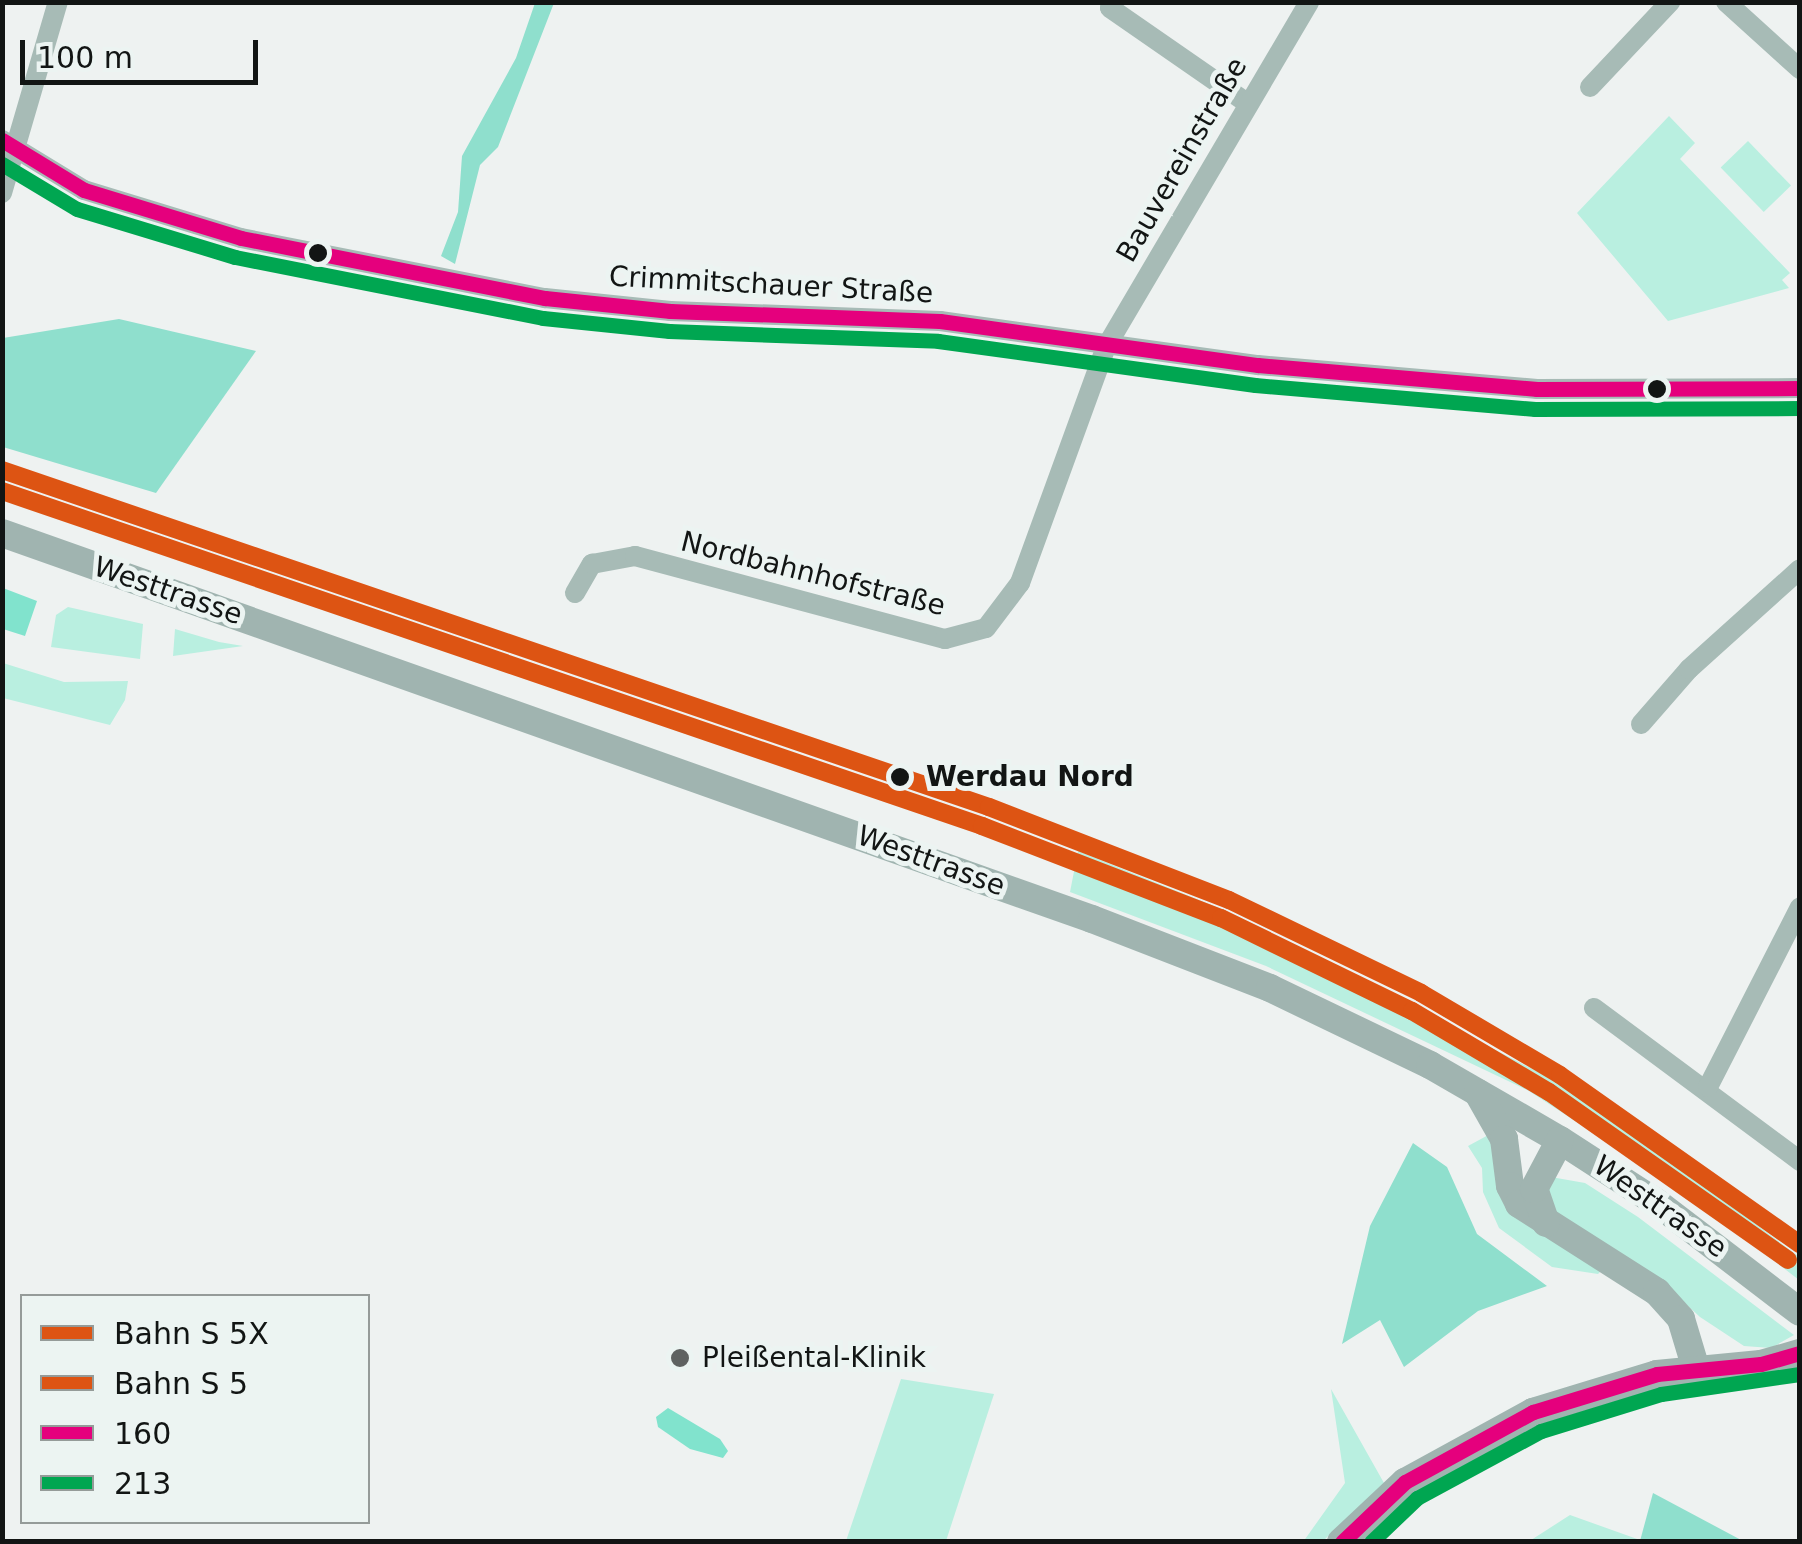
<!DOCTYPE html>
<meta charset="utf-8">
<style>
body{margin:0}
#map{position:relative;width:1802px;height:1544px;overflow:hidden;background:#eef2f1;font-family:"DejaVu Sans",sans-serif}
div>[style]{position:absolute}
[style*='--x']{left:calc(var(--x)*1px);top:calc(var(--y)*1px);width:calc(var(--w)*1px);rotate:calc(var(--a)*1deg)}
.green>*{inset:0;background:#b9efe0;transform-origin:0 0}
.forest>*{inset:0;background:#8fdfcd}
.water>*{inset:0;background:#81e3cd}
.minor>*{height:20px;margin:-10px;padding:0 10px;transform-origin:10px;border-radius:10px;background:#a7bbb6}
.major>*{height:28px;margin:-14px;padding:0 14px;transform-origin:14px;border-radius:14px;background:#a0b4b0}
.bus-1>*{height:15px;margin:-7.5px;padding:0 7.5px;transform-origin:7.5px;border-radius:7.5px;background:#e5007d}
.bus-2>*{height:15px;margin:-7.5px;padding:0 7.5px;transform-origin:7.5px;border-radius:7.5px;background:#00a651}
.rail-1>*{height:18px;margin:-9px;padding:0 9px;transform-origin:9px;border-radius:9px;background:#dd5413}
.rail-2>*{height:18px;margin:-9px;padding:0 9px;transform-origin:9px;border-radius:9px;background:#dd5413}
.dots>*{width:28px;height:28px;translate:-50% -50%;box-sizing:border-box;border:5px solid #ecf4f2;border-radius:50%}
span{translate:-50% -50%;white-space:nowrap;text-align:center;line-height:1.15;-webkit-text-stroke:10px #ecf4f2;paint-order:stroke}
.street-label{font-size:28px;color:#121514}
.stop-label{font-size:28px;color:#121514;font-weight:700}
.left{translate:0 -50%;text-align:left}
.poi-label{font-size:28px;color:#121514}
.frame{position:absolute;inset:0;border:5px solid #121514;pointer-events:none}
.legend{position:absolute;left:20px;top:1294px;width:350px;height:230px;box-sizing:border-box;background:#ecf4f2;border:2px solid #959b99;margin:0;padding:12px 18px;list-style:none;font-size:30px;color:#121514}
.legend li{display:flex;align-items:center;gap:20px;height:50px}
.legend b{width:50px;border:2px solid #959b99}
.scale{position:absolute;left:20px;top:40px;width:238px;height:45px;box-sizing:border-box;border:5px solid #121514;border-top:0;padding-left:12px;font-size:30px;line-height:35px;white-space:nowrap;color:#121514;-webkit-text-stroke:8px #ecf4f2;paint-order:stroke}
</style>
<div id="map">
<div class="green">
<i style="clip-path:polygon(1669px 116px,1695px 143px,1680px 159px,1790px 273px,1782px 280px,1789px 288px,1668px 321px,1577px 213px)"></i>
<i style="left:1748px;top:141px;width:62px;height:38px;rotate:46deg"></i>
<i style="clip-path:polygon(68px 607px,143px 624px,140px 659px,51px 647px,56px 615px)"></i>
<i style="clip-path:polygon(175px 629px,219px 642px,243px 646px,173px 656px)"></i>
<i style="clip-path:polygon(3px 663px,64px 682px,128px 681px,125px 700px,110px 725px,3px 698px)"></i>
<i style="clip-path:polygon(1078px 851px,1226px 911px,1546px 1076px,1653px 1146px,1799px 1257px,1799px 1280px,1689px 1195px,1529px 1091px,1266px 966px,1070px 892px)"></i>
<i style="clip-path:polygon(1492px 1133px,1501px 1164px,1604px 1268px,1598px 1274px,1552px 1267px,1499px 1228px,1483px 1192px,1482px 1168px,1468px 1146px)"></i>
<i style="clip-path:polygon(1551px 1177px,1585px 1183px,1638px 1217px,1794px 1335px,1771px 1348px,1744px 1346px,1700px 1317px,1660px 1280px,1545px 1208px)"></i>
<i style="clip-path:polygon(901px 1379px,994px 1394px,946px 1541px,846px 1541px)"></i>
<i style="clip-path:polygon(1331px 1389px,1384px 1483px,1323px 1541px,1303px 1542px,1345px 1483px)"></i>
<i style="clip-path:polygon(1570px 1515px,1640px 1540px,1640px 1542px,1528px 1542px)"></i>
</div>
<div class="forest">
<i style="clip-path:polygon(535px 3px,554px 3px,498px 147px,480px 165px,455px 264px,441px 256px,458px 212px,462px 156px,516px 58px)"></i>
<i style="clip-path:polygon(119px 319px,256px 351px,156px 493px,3px 447px,3px 338px)"></i>
<i style="clip-path:polygon(1413px 1143px,1447px 1167px,1477px 1234px,1547px 1286px,1478px 1311px,1404px 1367px,1380px 1320px,1342px 1344px,1370px 1226px)"></i>
<i style="clip-path:polygon(1653px 1493px,1743px 1541px,1640px 1541px)"></i>
</div>
<div class="water">
<i style="clip-path:polygon(3px 588px,37px 601px,25px 636px,3px 629px)"></i>
<i style="clip-path:polygon(668px 1408px,720px 1439px,728px 1451px,723px 1458px,690px 1449px,658px 1427px,656px 1417px)"></i>
</div>
<div class="minor">
<i style="--x:1114;--y:2;--w:7;--a:124"></i>
<i style="--x:1110;--y:8;--w:165;--a:34.7"></i>
<i style="--x:1726;--y:2;--w:100;--a:42.2"></i>
<i style="--x:1590;--y:87;--w:117;--a:-46.7"></i>
<i style="--x:2;--y:140;--w:96;--a:31.4"></i>
<i style="--x:84;--y:190;--w:164;--a:17"></i>
<i style="--x:241;--y:238;--w:310;--a:11.2"></i>
<i style="--x:545;--y:298;--w:126;--a:5.9"></i>
<i style="--x:670;--y:311;--w:270;--a:2.1"></i>
<i style="--x:940;--y:321;--w:321;--a:7.9"></i>
<i style="--x:1258;--y:365;--w:280;--a:4.9"></i>
<i style="--x:1537;--y:389;--w:263;--a:-0.2"></i>
<i style="--x:2;--y:193;--w:199;--a:-73.7"></i>
<i style="--x:575;--y:593;--w:34;--a:-60"></i>
<i style="--x:592;--y:564;--w:44;--a:-10.5"></i>
<i style="--x:635;--y:556;--w:321;--a:15"></i>
<i style="--x:945;--y:639;--w:42;--a:-15"></i>
<i style="--x:986;--y:628;--w:56;--a:-52.9"></i>
<i style="--x:1020;--y:583;--w:251;--a:-70"></i>
<i style="--x:1106;--y:347;--w:400;--a:-59.5"></i>
<i style="--x:1641;--y:724;--w:73;--a:-48.9"></i>
<i style="--x:1689;--y:669;--w:149;--a:-42"></i>
<i style="--x:1594;--y:1008;--w:257;--a:36.6"></i>
<i style="--x:1708;--y:1087;--w:202;--a:-62.9"></i>
</div>
<div class="major">
<i style="--x:2;--y:533;--w:1156;--a:19.5"></i>
<i style="--x:1092;--y:919;--w:191;--a:21.2"></i>
<i style="--x:1270;--y:988;--w:178;--a:25.7"></i>
<i style="--x:1430;--y:1065;--w:150;--a:30"></i>
<i style="--x:1560;--y:1140;--w:114;--a:32.9"></i>
<i style="--x:1656;--y:1202;--w:181;--a:37.4"></i>
<i style="--x:1478;--y:1093;--w:53;--a:60.5"></i>
<i style="--x:1504;--y:1139;--w:47;--a:82.7"></i>
<i style="--x:1510;--y:1186;--w:20;--a:63"></i>
<i style="--x:1519;--y:1204;--w:164;--a:32.5"></i>
<i style="--x:1657;--y:1292;--w:36;--a:48"></i>
<i style="--x:1681;--y:1319;--w:52;--a:73.3"></i>
<i style="--x:1546;--y:1223;--w:36;--a:-109"></i>
<i style="--x:1534;--y:1189;--w:55;--a:-62"></i>
<i style="--x:1341;--y:1542;--w:88;--a:-43.2"></i>
<i style="--x:1405;--y:1482;--w:146;--a:-28.7"></i>
<i style="--x:1533;--y:1412;--w:130;--a:-17"></i>
<i style="--x:1657;--y:1374;--w:104;--a:-5.5"></i>
<i style="--x:1761;--y:1364;--w:41;--a:-15.8"></i>
</div>
<div class="bus-1">
<i style="--x:2;--y:140;--w:96;--a:31.4"></i>
<i style="--x:84;--y:190;--w:164;--a:17"></i>
<i style="--x:241;--y:238;--w:310;--a:11.2"></i>
<i style="--x:545;--y:298;--w:126;--a:5.9"></i>
<i style="--x:670;--y:311;--w:270;--a:2.1"></i>
<i style="--x:940;--y:321;--w:321;--a:7.9"></i>
<i style="--x:1258;--y:365;--w:280;--a:4.9"></i>
<i style="--x:1537;--y:389;--w:263;--a:-0.2"></i>
<i style="--x:1342;--y:1542;--w:87;--a:-43.6"></i>
<i style="--x:1405;--y:1482;--w:146;--a:-28.7"></i>
<i style="--x:1533;--y:1412;--w:130;--a:-17"></i>
<i style="--x:1657;--y:1374;--w:104;--a:-5.5"></i>
<i style="--x:1761;--y:1364;--w:41;--a:-15.8"></i>
</div>
<div class="bus-2">
<i style="--x:2;--y:164;--w:87;--a:31"></i>
<i style="--x:77;--y:209;--w:165;--a:16.9"></i>
<i style="--x:235;--y:257;--w:314;--a:11.2"></i>
<i style="--x:543;--y:318;--w:127;--a:5.9"></i>
<i style="--x:669;--y:331;--w:269;--a:2.1"></i>
<i style="--x:938;--y:341;--w:320;--a:7.9"></i>
<i style="--x:1255;--y:385;--w:281;--a:4.9"></i>
<i style="--x:1535;--y:409;--w:265;--a:-0.2"></i>
<i style="--x:1371;--y:1542;--w:64;--a:-43.7"></i>
<i style="--x:1417;--y:1498;--w:141;--a:-28.4"></i>
<i style="--x:1541;--y:1431;--w:126;--a:-17.1"></i>
<i style="--x:1661;--y:1394;--w:140;--a:-8.2"></i>
</div>
<div class="rail-1">
<i style="--x:2;--y:470;--w:1043;--a:18.85"></i>
<i style="--x:989;--y:807;--w:257;--a:21.2"></i>
<i style="--x:1229;--y:900;--w:213;--a:25.8"></i>
<i style="--x:1421;--y:993;--w:161;--a:30.5"></i>
<i style="--x:1560;--y:1075;--w:294;--a:35.2"></i>
</div>
<div class="rail-2">
<i style="--x:2;--y:491;--w:1036;--a:18.87"></i>
<i style="--x:982;--y:826;--w:256;--a:21.1"></i>
<i style="--x:1221;--y:918;--w:212;--a:26"></i>
<i style="--x:1412;--y:1011;--w:159;--a:30.6"></i>
<i style="--x:1549;--y:1092;--w:292;--a:35.1"></i>
</div>
<div class="dots">
<i style="left:318px;top:253px;background:#121514"></i>
<i style="left:1657px;top:389px;background:#121514"></i>
<i style="left:900px;top:777px;background:#121514"></i>
<i style="left:680px;top:1358px;background:#5f6261"></i>
</div>
<div class="street-label">
<span style="left:1182px;top:160px;rotate:-60deg">Bauvereinstraße</span>
<span style="left:771px;top:285px;rotate:3deg">Crimmitschauer Straße</span>
<span style="left:813px;top:574px;rotate:14deg">Nordbahnhofstraße</span>
<span style="left:168px;top:591px;rotate:19deg">Westtrasse</span>
<span style="left:931px;top:861px;rotate:20deg">Westtrasse</span>
<span style="left:1660px;top:1207px;rotate:35deg">Westtrasse</span>
</div>
<div class="stop-label">
<span class="left" style="left:926px;top:777px">Werdau Nord</span>
</div>
<div class="poi-label">
<span class="left" style="left:702px;top:1358px">Pleißental-Klinik</span>
</div>
<div class="frame"></div>
<ul class="legend">
<li><b style="height:12px;background:#dd5413"></b>Bahn S 5X</li>
<li><b style="height:12px;background:#dd5413"></b>Bahn S 5</li>
<li><b style="height:12px;background:#e5007d"></b>160</li>
<li><b style="height:12px;background:#00a651"></b>213</li>
</ul>
<div class="scale">100 m</div>
</div>
